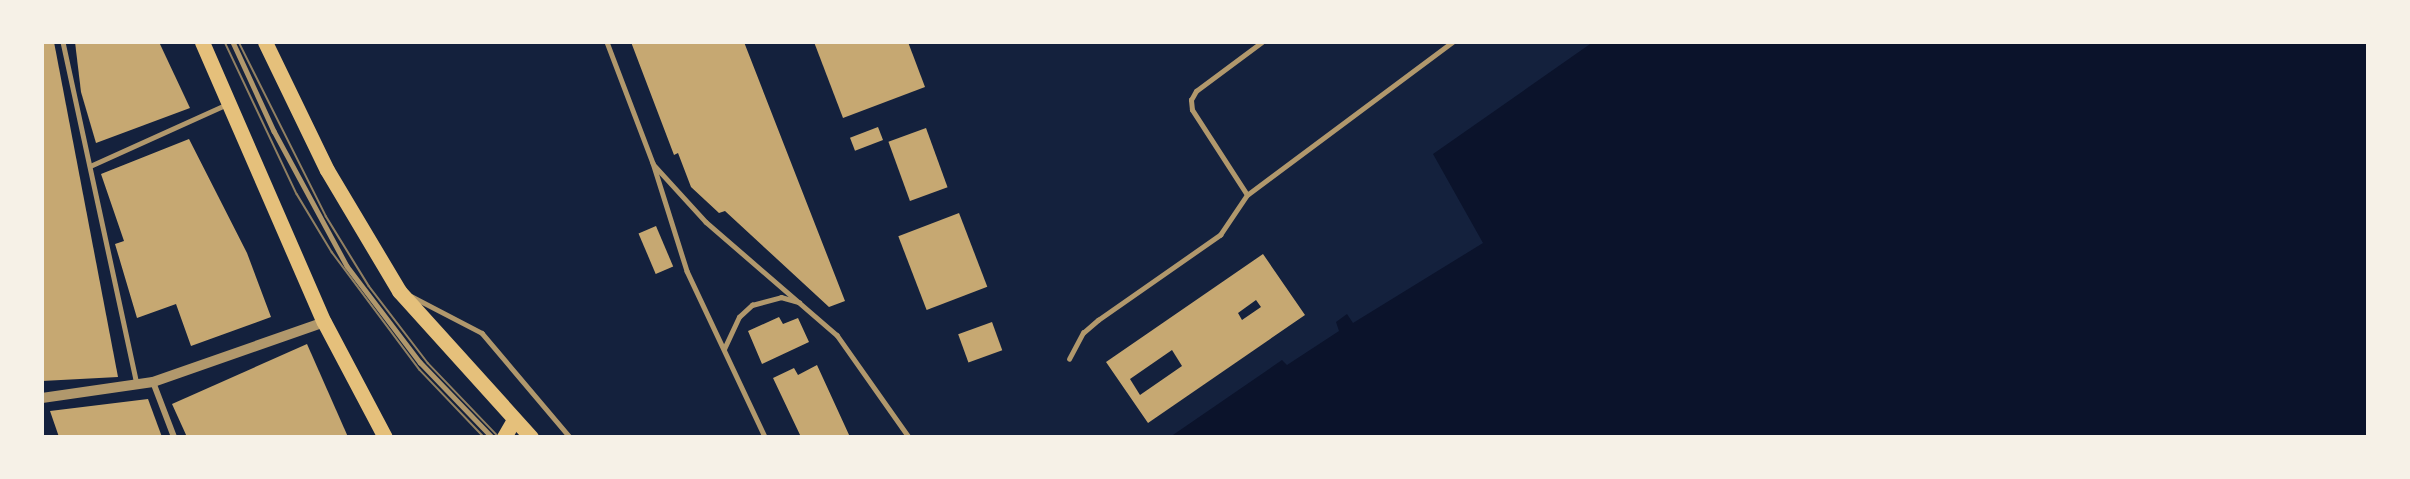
<!DOCTYPE html>
<style>
body{margin:0}
#map{position:relative;width:2410px;height:479px;overflow:hidden;background:#14213d;font-family:"DejaVu Sans",sans-serif}
div>[style]{position:absolute}
[style*='--x']{left:calc(var(--x)*1px);top:calc(var(--y)*1px);width:calc(var(--w)*1px);rotate:calc(var(--a)*1deg)}
.water>*{inset:0;background:#0b132b}
.building>*{inset:0;background:#c6a872;transform-origin:0 0}
.service>*{height:4.5px;margin:-2.25px;padding:0 2.25px;transform-origin:2.25px;border-radius:2.25px;background:#b1986c}
.pedestrian>*{height:5px;margin:-2.5px;padding:0 2.5px;transform-origin:2.5px;border-radius:2.5px;background:#b1986c}
.minor>*{height:6px;margin:-3px;padding:0 3px;transform-origin:3px;border-radius:3px;background:#b1986c}
.tertiary>*{height:10px;margin:-5px;padding:0 5px;transform-origin:5px;border-radius:5px;background:#b1986c}
.primary>*{height:15px;margin:-7.5px;padding:0 7.5px;transform-origin:7.5px;border-radius:7.5px;background:#e5c07b}
.tram>*{height:1.5px;margin:-0.75px;padding:0 0.75px;transform-origin:0.75px;border-radius:0.75px;background:#918062}
span{translate:-50% -50%;white-space:nowrap;text-align:center;line-height:1.15;-webkit-text-stroke:4.5px #f6f1e7;paint-order:stroke}
.frame{position:absolute;inset:0;border:44px solid #f6f1e7;pointer-events:none}
</style>
<div id="map">
<div class="water">
<i style="clip-path:polygon(1593px 42px,2368px 42px,2368px 437px,1170px 437px,1282px 360px,1287px 365px,1339px 331px,1336px 322px,1347px 314px,1353px 323px,1483px 243px,1433px 154px)"></i>
</div>
<div class="building">
<i style="clip-path:polygon(42px 42px,54px 42px,118px 377px,42px 381px)"></i>
<i style="clip-path:polygon(75px 42px,159px 42px,190px 108px,96px 143px,81px 92px)"></i>
<i style="clip-path:polygon(631px 42px,744px 42px,845px 301px,829px 307px,725px 211px,719px 213px,691px 187px,678px 153px,674px 155px)"></i>
<i style="clip-path:polygon(814px 42px,908px 42px,925px 87px,843px 118px)"></i>
<i style="left:878px;top:127px;width:14px;height:30px;rotate:69deg"></i>
<i style="left:926px;top:128px;width:63px;height:40px;rotate:70deg"></i>
<i style="clip-path:polygon(189px 139px,247px 253px,271px 317px,191px 346px,176px 304px,137px 318px,115px 244px,124px 241px,101px 174px)"></i>
<i style="left:959px;top:213px;width:79px;height:65px;rotate:69deg"></i>
<i style="left:656px;top:226px;width:44px;height:19px;rotate:67deg"></i>
<i style="clip-path:polygon(evenodd,1263px 254px,1305px 315px,1148px 423px,1106px 362px,1263px 254px,1256px 300px,1261px 307px,1242px 320px,1238px 313px,1256px 300px,1263px 254px,1172px 350px,1182px 366px,1140px 395px,1130px 379px,1172px 350px)"></i>
<i style="clip-path:polygon(779px 317px,783px 324px,798px 318px,809px 342px,762px 364px,748px 331px)"></i>
<i style="left:992px;top:322px;width:30px;height:36px;rotate:70deg"></i>
<i style="clip-path:polygon(307px 344px,348px 437px,187px 437px,172px 404px)"></i>
<i style="clip-path:polygon(817px 365px,850px 437px,801px 437px,773px 378px,794px 368px,798px 375px)"></i>
<i style="clip-path:polygon(148px 399px,162px 437px,59px 437px,50px 411px)"></i>
</div>
<div class="service">
<i style="--x:63;--y:42;--w:350;--a:77.8"></i>
<i style="--x:233;--y:42;--w:98;--a:65.3"></i>
<i style="--x:274;--y:131;--w:153;--a:61.6"></i>
<i style="--x:347;--y:266;--w:121;--a:52.8"></i>
<i style="--x:420;--y:362;--w:104;--a:46.2"></i>
<i style="--x:607;--y:42;--w:129;--a:69.2"></i>
<i style="--x:653;--y:163;--w:113;--a:72.5"></i>
<i style="--x:687;--y:271;--w:183;--a:64.8"></i>
<i style="--x:654;--y:165;--w:77;--a:47.6"></i>
<i style="--x:706;--y:222;--w:173;--a:40.8"></i>
<i style="--x:837;--y:335;--w:125;--a:54.8"></i>
<i style="--x:1247;--y:195;--w:101;--a:-122.9"></i>
<i style="--x:1192;--y:110;--w:10;--a:-96"></i>
<i style="--x:1191;--y:100;--w:10;--a:-61"></i>
<i style="--x:1196;--y:91;--w:82;--a:-36.6"></i>
<i style="--x:411;--y:296;--w:80;--a:27.5"></i>
<i style="--x:482;--y:333;--w:136;--a:49.8"></i>
<i style="--x:724;--y:349;--w:35;--a:-65"></i>
<i style="--x:739;--y:317;--w:18;--a:-43"></i>
<i style="--x:752;--y:305;--w:30;--a:-15"></i>
<i style="--x:781;--y:297;--w:19;--a:16"></i>
<i style="--x:1069;--y:359;--w:30;--a:-62"></i>
<i style="--x:1083;--y:333;--w:20;--a:-41"></i>
<i style="--x:1098;--y:320;--w:149;--a:-34.9"></i>
<i style="--x:1220;--y:235;--w:48;--a:-56"></i>
<i style="--x:1247;--y:195;--w:256;--a:-36.7"></i>
</div>
<div class="pedestrian">
<i style="--x:90;--y:166;--w:150;--a:-24.3"></i>
</div>
<div class="minor">
<i style="--x:153;--y:382;--w:59;--a:69.1"></i>
</div>
<div class="tertiary">
<i style="--x:42;--y:398;--w:112;--a:-8.2"></i>
<i style="--x:153;--y:382;--w:181;--a:-19.3"></i>
</div>
<div class="primary">
<i style="--x:202;--y:42;--w:305;--a:66.5"></i>
<i style="--x:324;--y:322;--w:130;--a:62.1"></i>
<i style="--x:265;--y:42;--w:142;--a:64.2"></i>
<i style="--x:327;--y:170;--w:141;--a:59.2"></i>
<i style="--x:399;--y:291;--w:197;--a:47.9"></i>
<i style="--x:504;--y:437;--w:20;--a:-60"></i>
</div>
<div class="tram">
<i style="--x:225;--y:42;--w:168;--a:64.7"></i>
<i style="--x:297;--y:194;--w:68;--a:58.9"></i>
<i style="--x:332;--y:252;--w:147;--a:53.3"></i>
<i style="--x:420;--y:370;--w:93;--a:46.3"></i>
<i style="--x:239;--y:42;--w:195;--a:63.4"></i>
<i style="--x:326;--y:216;--w:82;--a:58.4"></i>
<i style="--x:369;--y:286;--w:97;--a:52.5"></i>
<i style="--x:428;--y:363;--w:103;--a:46.2"></i>
</div>
<div class="frame"></div>
</div>
